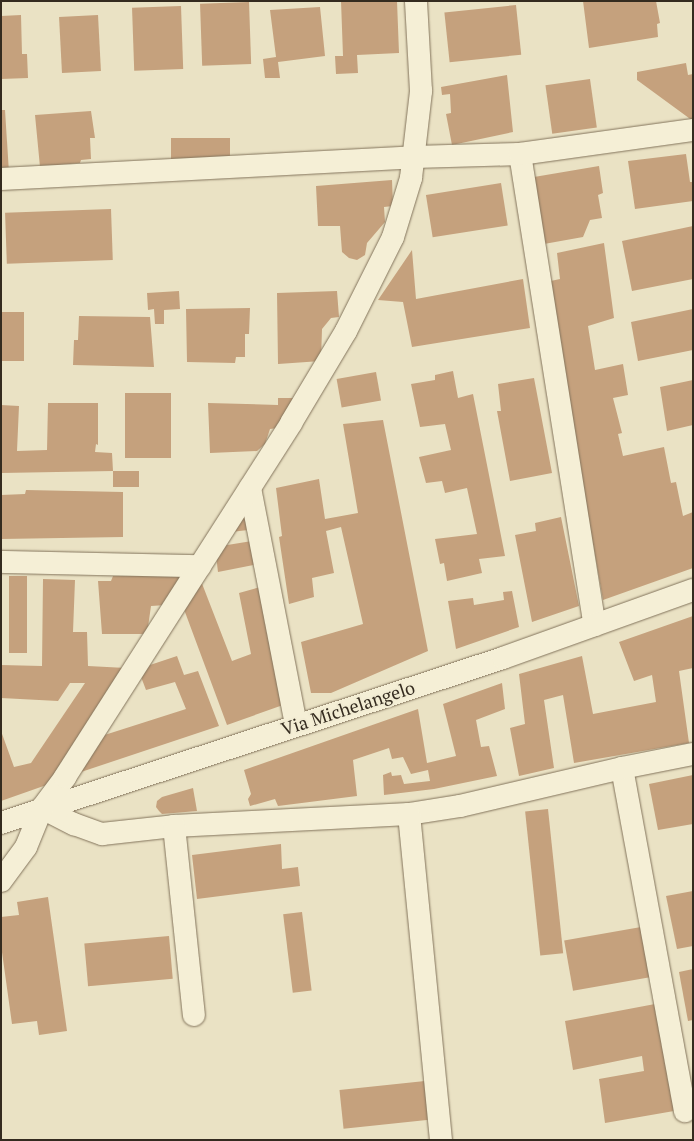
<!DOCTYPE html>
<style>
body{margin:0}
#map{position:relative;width:694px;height:1141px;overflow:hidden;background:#eae2c4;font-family:"PT Serif",serif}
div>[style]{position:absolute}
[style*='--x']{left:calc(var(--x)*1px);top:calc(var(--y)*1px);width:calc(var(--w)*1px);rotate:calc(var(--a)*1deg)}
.building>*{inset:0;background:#c5a17d;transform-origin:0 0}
.roads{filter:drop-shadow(0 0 1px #83745c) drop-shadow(0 0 1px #83745c)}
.street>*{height:22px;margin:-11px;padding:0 11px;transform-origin:11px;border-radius:11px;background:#f5efd6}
span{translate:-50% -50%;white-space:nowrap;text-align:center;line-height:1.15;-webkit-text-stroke:4px #f2ecd3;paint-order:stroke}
.street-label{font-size:18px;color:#342b1f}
.frame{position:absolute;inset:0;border:2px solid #342b1f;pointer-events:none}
</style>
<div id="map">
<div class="building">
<i style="clip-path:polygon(341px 1px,397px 1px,399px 53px,357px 55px,358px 73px,336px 74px,335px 56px,343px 56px)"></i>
<i style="clip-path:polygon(583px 1px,656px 1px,660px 23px,657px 24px,658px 37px,589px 48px)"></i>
<i style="left:249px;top:2px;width:62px;height:49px;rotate:88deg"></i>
<i style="left:516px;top:5px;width:50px;height:72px;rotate:84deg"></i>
<i style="left:181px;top:6px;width:63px;height:49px;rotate:88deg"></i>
<i style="clip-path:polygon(320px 7px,325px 56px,278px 62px,280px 78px,265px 78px,263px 59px,276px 57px,270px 10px)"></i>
<i style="clip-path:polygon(21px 15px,22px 54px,27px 54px,28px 78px,1px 79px,1px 16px)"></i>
<i style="left:98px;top:15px;width:56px;height:39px;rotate:87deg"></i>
<i style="clip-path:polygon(686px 63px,688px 75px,693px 74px,693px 121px,637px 80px,637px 72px)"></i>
<i style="clip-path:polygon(507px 75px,513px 132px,452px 145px,446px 114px,451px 113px,450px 94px,442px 95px,441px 87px)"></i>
<i style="left:590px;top:79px;width:49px;height:45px;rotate:82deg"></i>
<i style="clip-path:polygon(1px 110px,5px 110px,9px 173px,1px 174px)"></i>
<i style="clip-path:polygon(91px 111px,95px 138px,90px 138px,91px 159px,81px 160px,80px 163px,40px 167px,35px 115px)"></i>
<i style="left:230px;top:138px;width:22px;height:59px;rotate:90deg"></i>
<i style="clip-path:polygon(686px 154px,690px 182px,693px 182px,693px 201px,635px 209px,628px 161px)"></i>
<i style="clip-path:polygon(599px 166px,603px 193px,598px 195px,602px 218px,590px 220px,583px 237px,544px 244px,534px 177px)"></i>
<i style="clip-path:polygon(392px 180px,393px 206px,384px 207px,385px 222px,367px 243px,365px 255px,357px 260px,349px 258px,342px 252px,340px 226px,318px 226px,316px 186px)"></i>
<i style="left:501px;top:183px;width:43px;height:76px;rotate:81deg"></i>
<i style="left:111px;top:209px;width:51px;height:106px;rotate:88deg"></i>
<i style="clip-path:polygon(693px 226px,693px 279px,632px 291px,622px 241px)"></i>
<i style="clip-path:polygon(604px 243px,614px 318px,588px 326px,595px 370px,623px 364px,628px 395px,613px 398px,622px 433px,618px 434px,623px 456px,664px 447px,671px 483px,676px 482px,683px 516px,693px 512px,693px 568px,603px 600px,546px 282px,560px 279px,557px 253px)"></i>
<i style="clip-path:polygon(412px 250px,416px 299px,523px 279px,530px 328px,412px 347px,403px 302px,378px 300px)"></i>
<i style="clip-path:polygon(179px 291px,180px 309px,164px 310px,164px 324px,155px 324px,154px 309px,148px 310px,147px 293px)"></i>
<i style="clip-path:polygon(337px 291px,339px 317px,331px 318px,322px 329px,321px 361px,278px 364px,277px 293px)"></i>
<i style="clip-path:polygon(250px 308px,249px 334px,245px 334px,245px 357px,236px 357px,235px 363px,187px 362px,186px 309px)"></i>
<i style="clip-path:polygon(693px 309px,693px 350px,638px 361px,631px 322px)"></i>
<i style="left:1px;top:312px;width:23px;height:49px"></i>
<i style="clip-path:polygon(79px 316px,150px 317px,154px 367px,73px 365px,74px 340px,78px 340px)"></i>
<i style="clip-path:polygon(453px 371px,458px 398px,473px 394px,505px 556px,479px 559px,482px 573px,447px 581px,444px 563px,440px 564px,435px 539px,477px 534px,467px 488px,445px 493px,442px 481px,426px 483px,419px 457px,451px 450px,445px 424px,420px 427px,411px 384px,435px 380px,435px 375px)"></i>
<i style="left:376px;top:372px;width:29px;height:40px;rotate:80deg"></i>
<i style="clip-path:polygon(534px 378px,552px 473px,510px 481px,497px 411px,501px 411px,498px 384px)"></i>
<i style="clip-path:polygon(693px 380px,693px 425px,667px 431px,660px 387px)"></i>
<i style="left:171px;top:393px;width:65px;height:46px;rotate:90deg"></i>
<i style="clip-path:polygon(278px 398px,294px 398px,278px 428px,270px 429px,265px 444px,257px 451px,210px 453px,208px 403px,278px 405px)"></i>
<i style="clip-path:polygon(48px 403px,98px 403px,98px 445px,96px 444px,95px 452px,112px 453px,113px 471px,1px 473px,1px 405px,19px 406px,17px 451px,47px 450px)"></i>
<i style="clip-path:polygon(383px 420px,428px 651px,331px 693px,311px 693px,301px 642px,363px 624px,341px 527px,326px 531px,334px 573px,312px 578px,314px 597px,289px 604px,279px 537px,282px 536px,276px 488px,319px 479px,325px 519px,358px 513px,343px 424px)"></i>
<i style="left:113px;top:471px;width:26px;height:16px"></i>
<i style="clip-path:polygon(26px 490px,123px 492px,123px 537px,1px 539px,1px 495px,25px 494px)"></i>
<i style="clip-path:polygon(246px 513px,248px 530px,231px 532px)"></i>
<i style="clip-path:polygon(561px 517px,579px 606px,532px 622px,515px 535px,536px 531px,535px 523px)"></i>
<i style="clip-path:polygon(252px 541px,259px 564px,218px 572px,215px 547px)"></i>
<i style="left:9px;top:576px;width:18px;height:77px"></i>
<i style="clip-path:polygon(113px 576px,186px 576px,166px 605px,151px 606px,147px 634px,102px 634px,98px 581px,111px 581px)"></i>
<i style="clip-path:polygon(43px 579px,75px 580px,73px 632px,87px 632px,88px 666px,126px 668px,55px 782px,1px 801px,1px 731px,14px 767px,31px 763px,85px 683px,70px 683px,58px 701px,1px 698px,1px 665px,42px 666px)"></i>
<i style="clip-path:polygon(201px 581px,232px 661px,251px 654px,239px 593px,260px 587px,283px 705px,227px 725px,182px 604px)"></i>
<i style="clip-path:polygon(512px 591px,519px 627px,456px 649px,448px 601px,473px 598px,474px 605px,504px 600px,503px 592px)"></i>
<i style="clip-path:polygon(693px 616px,693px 668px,679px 671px,689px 743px,574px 763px,563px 695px,544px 700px,554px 768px,519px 776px,510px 728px,525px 724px,519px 674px,582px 656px,593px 714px,656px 702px,652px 675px,634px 681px,619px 642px)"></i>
<i style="clip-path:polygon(177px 656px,184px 675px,198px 671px,219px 726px,75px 774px,92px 739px,186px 709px,175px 682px,146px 690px,138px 669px)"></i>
<i style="clip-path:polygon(502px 683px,505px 709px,476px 720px,481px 747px,489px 746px,497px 776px,434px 789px,384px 795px,383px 775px,391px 772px,392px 776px,401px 775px,404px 784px,430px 781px,428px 770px,411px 774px,403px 757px,392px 759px,389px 748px,353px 760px,357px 796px,278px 806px,275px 799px,250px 806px,248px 799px,251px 794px,244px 770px,418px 709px,427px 763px,456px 756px,443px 704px)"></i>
<i style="clip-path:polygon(693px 775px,693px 824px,658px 830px,649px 784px)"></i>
<i style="clip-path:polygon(193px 788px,197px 811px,162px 814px,159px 811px,156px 807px,157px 801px,162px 797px)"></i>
<i style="left:548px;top:809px;width:145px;height:23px;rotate:84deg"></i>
<i style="clip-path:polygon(281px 844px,282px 869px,298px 867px,300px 886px,197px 899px,192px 855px)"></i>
<i style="clip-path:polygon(693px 891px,693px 946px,677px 949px,666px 896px)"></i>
<i style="clip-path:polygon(48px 897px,67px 1031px,39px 1035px,37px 1021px,12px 1024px,1px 945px,1px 917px,19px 915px,17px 902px)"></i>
<i style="left:302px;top:912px;width:79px;height:19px;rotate:83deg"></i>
<i style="left:641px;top:927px;width:51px;height:78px;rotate:80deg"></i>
<i style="left:169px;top:936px;width:43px;height:85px;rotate:85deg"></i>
<i style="clip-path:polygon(693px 969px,693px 1020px,688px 1021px,679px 972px)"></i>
<i style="clip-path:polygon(655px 1004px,674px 1111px,605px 1123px,599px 1079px,644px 1071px,642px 1056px,573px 1070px,565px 1021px)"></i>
<i style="left:425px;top:1081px;width:39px;height:86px;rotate:84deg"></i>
</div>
<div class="roads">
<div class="street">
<i style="--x:520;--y:154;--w:477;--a:81"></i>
<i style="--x:1;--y:179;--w:414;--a:-3"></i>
<i style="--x:414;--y:157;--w:106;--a:-1.6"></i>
<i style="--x:520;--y:154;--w:175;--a:-7.9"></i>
<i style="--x:250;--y:488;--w:241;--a:79"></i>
<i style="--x:1;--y:562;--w:199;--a:1.2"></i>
<i style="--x:622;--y:768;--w:349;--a:79.6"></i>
<i style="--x:42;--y:808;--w:36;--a:27"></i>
<i style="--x:74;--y:824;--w:30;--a:20"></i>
<i style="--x:102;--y:834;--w:72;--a:-6.3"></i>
<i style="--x:174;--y:826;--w:235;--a:-2.9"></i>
<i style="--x:409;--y:814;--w:52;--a:-8.9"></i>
<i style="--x:460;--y:806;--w:166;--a:-13.2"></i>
<i style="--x:622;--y:768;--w:72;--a:-11.2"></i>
<i style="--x:409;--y:814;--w:328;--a:84.4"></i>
<i style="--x:1;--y:823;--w:528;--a:-18.19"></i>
<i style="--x:503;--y:658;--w:202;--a:-19.7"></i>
<i style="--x:174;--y:826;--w:190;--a:84"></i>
<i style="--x:1;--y:881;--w:42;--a:-53.7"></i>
<i style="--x:26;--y:847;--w:42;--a:-67.7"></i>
<i style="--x:42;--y:808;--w:39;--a:-53"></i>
<i style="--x:65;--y:777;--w:420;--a:-57.4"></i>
<i style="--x:291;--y:423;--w:107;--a:-59.1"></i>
<i style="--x:346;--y:331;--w:105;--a:-63.4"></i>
<i style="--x:393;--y:237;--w:62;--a:-73"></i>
<i style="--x:411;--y:178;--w:88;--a:-83.4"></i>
<i style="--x:421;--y:91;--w:90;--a:-93.2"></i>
</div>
</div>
<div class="street-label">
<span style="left:348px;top:708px;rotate:-18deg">Via Michelangelo</span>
</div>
<div class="frame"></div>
</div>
